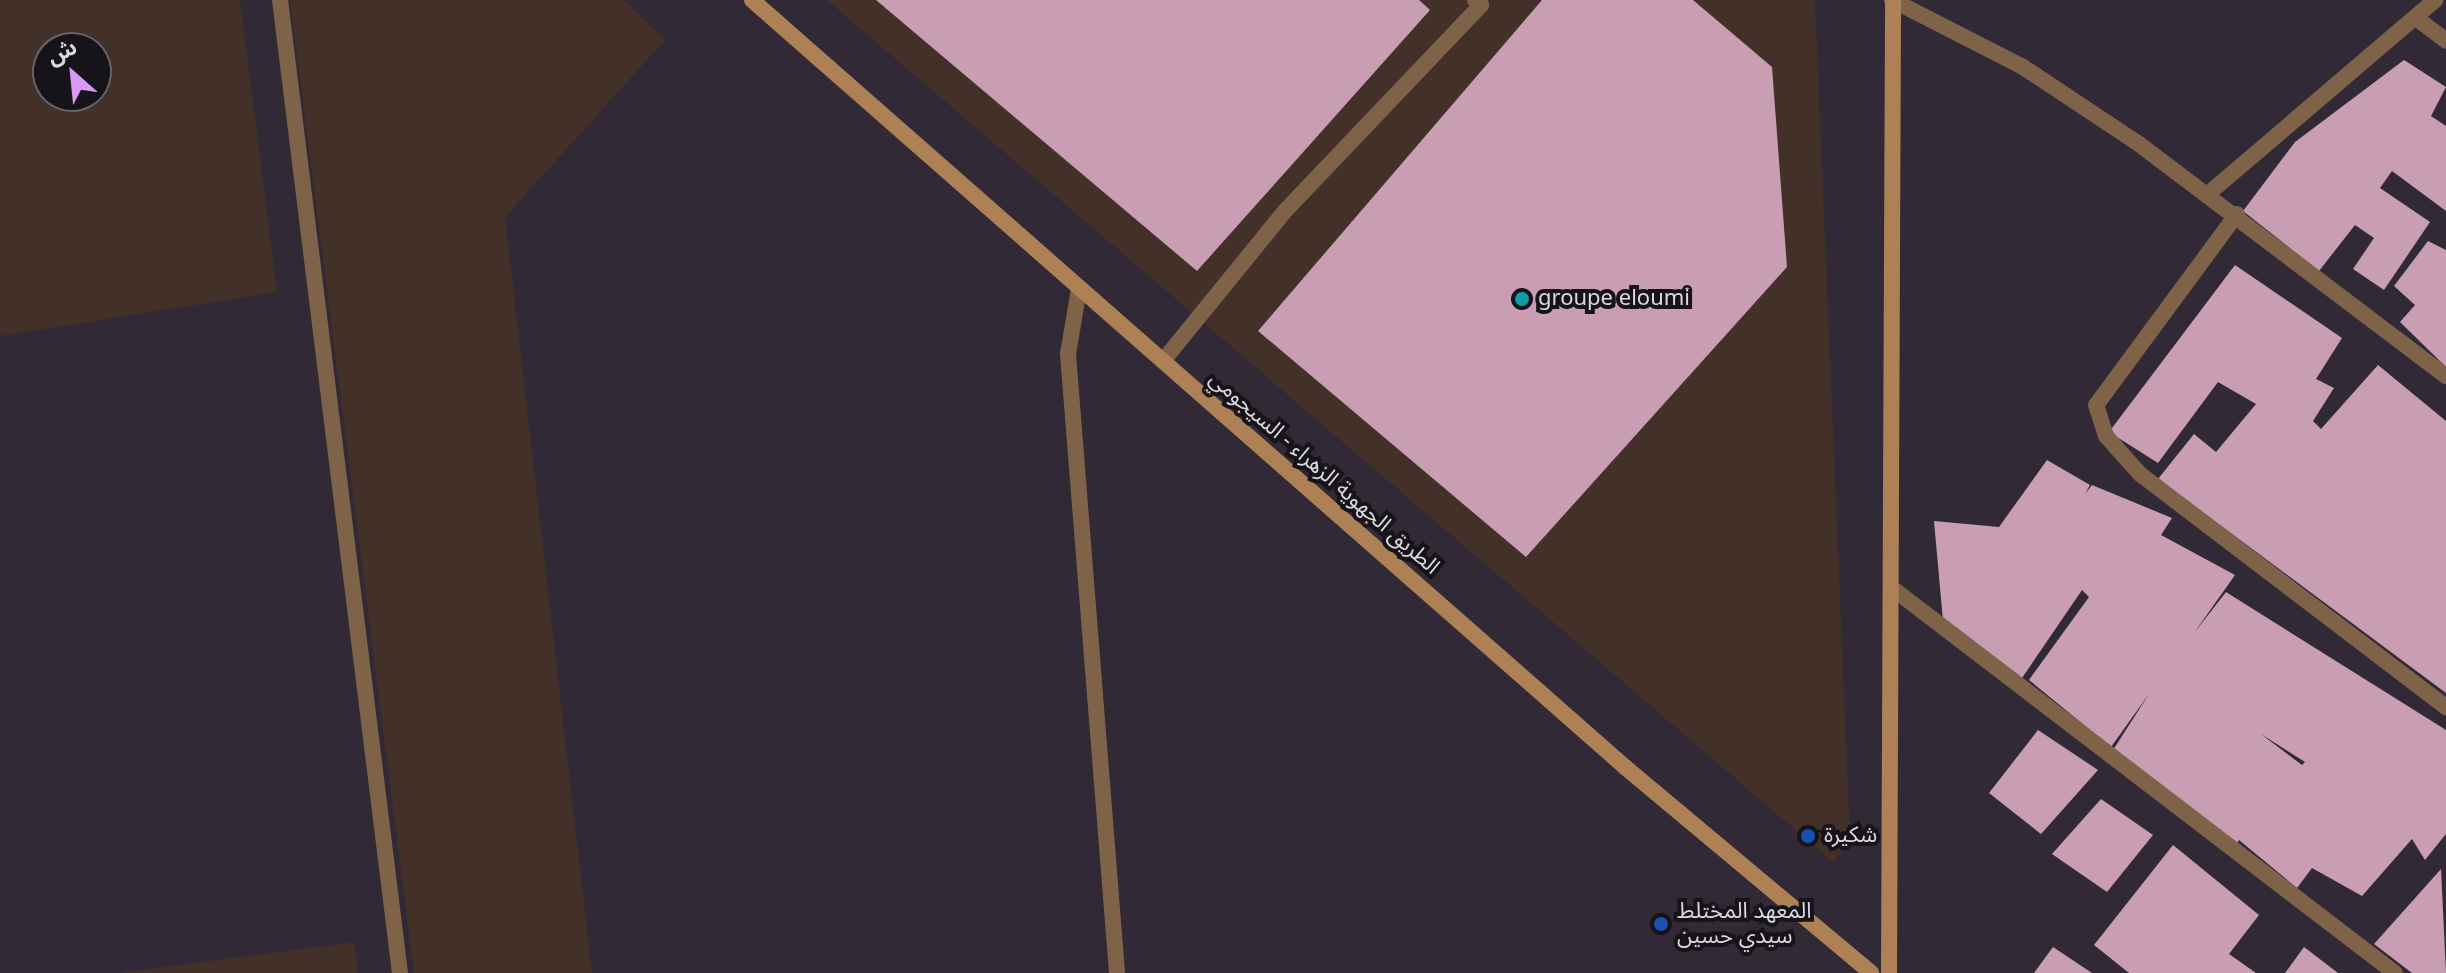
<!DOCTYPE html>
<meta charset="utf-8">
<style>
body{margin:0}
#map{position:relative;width:2446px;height:973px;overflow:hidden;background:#312a36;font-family:Georgia,"Noto Sans Arabic",serif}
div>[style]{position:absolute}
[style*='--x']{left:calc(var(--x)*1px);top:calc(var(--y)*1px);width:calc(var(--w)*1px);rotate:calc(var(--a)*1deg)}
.industrial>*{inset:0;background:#423029}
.building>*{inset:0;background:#c99db2}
.service>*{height:16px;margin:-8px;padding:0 8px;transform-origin:8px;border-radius:8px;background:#7f6348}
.minor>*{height:16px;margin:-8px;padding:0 8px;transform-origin:8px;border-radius:8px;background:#7f6348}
.secondary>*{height:16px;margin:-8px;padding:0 8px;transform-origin:8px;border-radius:8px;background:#ad8055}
.dots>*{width:22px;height:22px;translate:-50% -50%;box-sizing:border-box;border:4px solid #171419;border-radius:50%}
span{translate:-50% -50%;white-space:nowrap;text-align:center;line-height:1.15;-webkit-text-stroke:8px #171419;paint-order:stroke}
.poi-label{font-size:22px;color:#dcd8df}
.left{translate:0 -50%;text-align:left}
.street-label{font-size:22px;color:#dcd8df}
.north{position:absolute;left:32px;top:32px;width:80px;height:80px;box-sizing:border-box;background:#171419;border:2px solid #666268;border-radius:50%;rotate:333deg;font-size:22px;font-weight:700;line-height:32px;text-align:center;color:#dcd8df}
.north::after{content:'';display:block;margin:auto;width:28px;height:36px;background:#d99af7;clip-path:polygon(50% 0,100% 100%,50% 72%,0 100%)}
</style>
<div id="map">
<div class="industrial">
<i style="clip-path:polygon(evenodd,0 0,240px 0,277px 292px,0 336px,0 0,48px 48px,96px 48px,96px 96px,48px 96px,48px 48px)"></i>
<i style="clip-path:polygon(290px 0,624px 0,665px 40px,505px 217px,592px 973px,414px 973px)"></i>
<i style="clip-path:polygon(827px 0,1815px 0,1850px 836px,1834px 863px)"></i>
<i style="clip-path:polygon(354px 942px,358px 973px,118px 973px)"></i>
</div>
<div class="building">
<i style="clip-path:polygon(876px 0,1419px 0,1430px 10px,1197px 271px)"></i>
<i style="clip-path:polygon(1542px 0,1693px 0,1772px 67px,1787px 267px,1526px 557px,1258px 331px)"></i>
<i style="clip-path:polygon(2404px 60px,2446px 87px,2431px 116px,2446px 126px,2446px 211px,2392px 171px,2380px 188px,2430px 222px,2384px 290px,2353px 269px,2374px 238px,2355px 225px,2319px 271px,2243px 211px,2295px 142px)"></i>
<i style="clip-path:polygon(2428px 241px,2446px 250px,2446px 367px,2400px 322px,2415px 305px,2394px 286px)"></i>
<i style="clip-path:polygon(2235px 265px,2342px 338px,2316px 379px,2334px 388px,2313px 421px,2321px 429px,2378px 365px,2446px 421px,2446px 693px,2158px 479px,2194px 434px,2216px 452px,2256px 404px,2218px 382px,2158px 463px,2109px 432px)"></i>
<i style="clip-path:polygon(evenodd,2047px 460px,2090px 485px,2085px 494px,2092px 485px,2172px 518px,2161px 535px,2235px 575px,2194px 633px,2226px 592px,2446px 730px,2446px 834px,2425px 860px,2412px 839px,2362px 896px,2312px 868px,2297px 888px,2239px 840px,2235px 846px,2113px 750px,2149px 694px,2111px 747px,2029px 680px,2089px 597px,2082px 590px,2022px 678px,1943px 621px,1934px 521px,1999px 527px,2047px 460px,2261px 734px,2305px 762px,2302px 765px,2261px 734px)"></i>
<i style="clip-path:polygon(2038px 730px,2098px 770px,2041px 834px,1989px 793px)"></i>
<i style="clip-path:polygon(2101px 799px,2153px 835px,2107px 892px,2052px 854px)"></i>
<i style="clip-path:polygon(2173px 845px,2259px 915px,2229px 954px,2256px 973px,2129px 973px,2094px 945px)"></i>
<i style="clip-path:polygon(2441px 869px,2446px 973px,2412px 973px,2374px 944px)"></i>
<i style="clip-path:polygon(2053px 947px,2092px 973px,2034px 973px)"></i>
<i style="clip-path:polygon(2304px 947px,2338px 973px,2285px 973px)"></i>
</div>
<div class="service">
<i style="--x:1079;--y:289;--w:66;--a:99.6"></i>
<i style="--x:1068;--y:354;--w:621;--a:85.47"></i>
<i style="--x:1163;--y:361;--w:193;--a:-50.9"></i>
<i style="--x:1285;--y:211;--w:284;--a:-46.4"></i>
<i style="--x:1481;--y:5;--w:8;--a:-140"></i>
</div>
<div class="minor">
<i style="--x:280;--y:0;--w:980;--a:82.97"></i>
<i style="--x:1892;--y:0;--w:147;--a:27.1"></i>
<i style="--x:2023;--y:67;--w:139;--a:33.6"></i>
<i style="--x:2139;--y:144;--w:385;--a:37.1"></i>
<i style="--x:2416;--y:18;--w:38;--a:37"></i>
<i style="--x:2208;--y:194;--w:299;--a:-40.5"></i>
<i style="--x:2237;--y:214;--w:237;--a:126.4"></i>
<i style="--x:2096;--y:405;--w:33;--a:72"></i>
<i style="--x:2106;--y:436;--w:51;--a:48.2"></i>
<i style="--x:2140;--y:474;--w:385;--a:37.3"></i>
<i style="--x:1892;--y:588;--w:633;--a:37.43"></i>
</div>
<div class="secondary">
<i style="--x:752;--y:0;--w:1162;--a:41.3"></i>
<i style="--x:1625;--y:767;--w:321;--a:39.9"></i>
<i style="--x:1889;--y:973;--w:973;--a:-89.76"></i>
</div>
<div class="dots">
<i style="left:1522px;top:299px;background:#0f9aa8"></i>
<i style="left:1808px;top:836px;background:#1a4fb4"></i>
<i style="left:1661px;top:924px;background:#1a4fb4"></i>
</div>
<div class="poi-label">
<span class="left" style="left:1538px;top:299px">groupe eloumi</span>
<span class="left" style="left:1824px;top:836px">شكيرة</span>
<span class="left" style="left:1677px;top:924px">المعهد المختلط<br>سيدي حسين</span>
</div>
<div class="street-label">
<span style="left:1324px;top:473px;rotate:41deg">الطريق الجهوية الزهراء - السيجومي</span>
</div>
<div class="north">ش</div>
</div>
